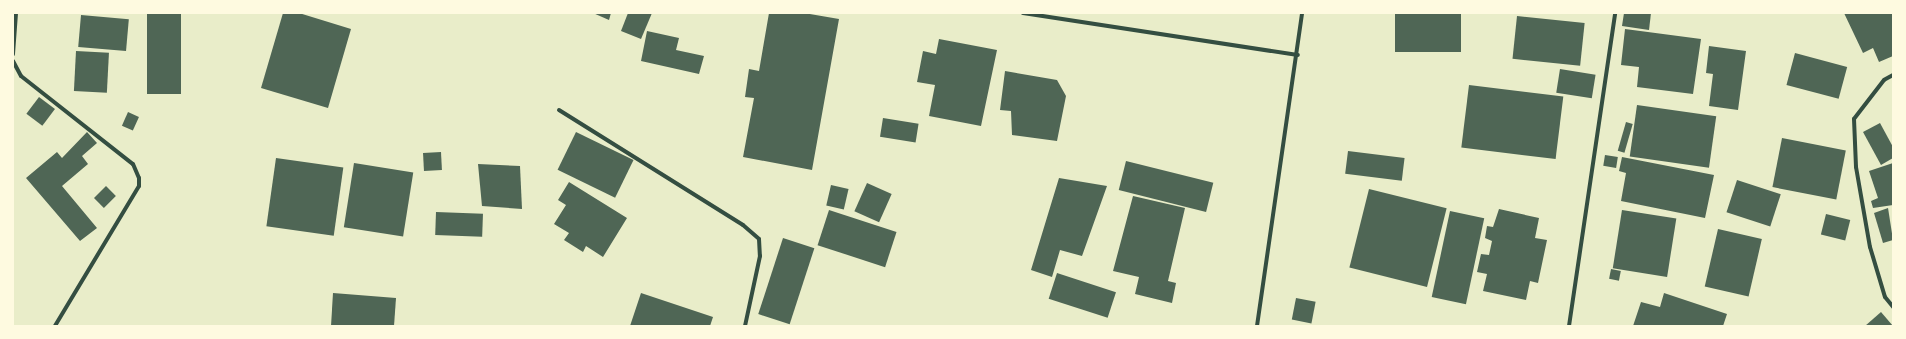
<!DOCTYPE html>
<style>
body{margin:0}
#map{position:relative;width:1906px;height:339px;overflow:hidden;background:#e9edc9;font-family:"Source Serif 4",serif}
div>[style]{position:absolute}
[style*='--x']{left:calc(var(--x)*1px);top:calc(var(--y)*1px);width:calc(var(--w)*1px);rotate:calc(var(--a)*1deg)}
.building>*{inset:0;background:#4f6655;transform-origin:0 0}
.minor>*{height:4px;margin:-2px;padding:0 2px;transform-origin:2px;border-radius:2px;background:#344e41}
span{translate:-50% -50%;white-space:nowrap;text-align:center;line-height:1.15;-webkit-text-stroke:4px #fefae0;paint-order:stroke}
.frame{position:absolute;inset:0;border:14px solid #fefae0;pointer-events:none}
</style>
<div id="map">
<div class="building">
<i style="left:147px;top:13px;width:34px;height:81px"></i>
<i style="clip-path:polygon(283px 13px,299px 13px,351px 29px,328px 108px,261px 88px)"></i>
<i style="clip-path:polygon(593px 13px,611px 13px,609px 20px)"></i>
<i style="clip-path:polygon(628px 13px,652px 13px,641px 39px,621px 31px)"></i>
<i style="clip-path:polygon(769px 13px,804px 13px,839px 19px,812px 170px,743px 157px,754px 98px,745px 97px,749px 69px,759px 71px)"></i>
<i style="left:1395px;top:13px;width:66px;height:39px"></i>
<i style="clip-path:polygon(1624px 13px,1651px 13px,1649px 30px,1622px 26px)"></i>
<i style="clip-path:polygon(1844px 13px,1893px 13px,1893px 56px,1879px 62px,1873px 48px,1863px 53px)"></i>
<i style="left:81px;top:15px;width:48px;height:32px;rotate:5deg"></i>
<i style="left:1517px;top:16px;width:68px;height:43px;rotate:6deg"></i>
<i style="clip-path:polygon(1625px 29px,1701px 39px,1693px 94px,1637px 87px,1639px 67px,1621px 65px)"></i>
<i style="clip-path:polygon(647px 31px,679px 38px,676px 50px,704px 56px,699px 74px,641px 61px)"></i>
<i style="clip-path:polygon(939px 39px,997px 50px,981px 126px,929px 116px,935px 85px,917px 82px,923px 51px,936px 54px)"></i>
<i style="clip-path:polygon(1709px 46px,1746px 51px,1738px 110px,1709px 106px,1713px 74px,1706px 73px)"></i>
<i style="left:76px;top:51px;width:33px;height:40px;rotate:3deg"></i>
<i style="left:1795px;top:53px;width:54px;height:33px;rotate:15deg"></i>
<i style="left:1560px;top:69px;width:36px;height:24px;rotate:9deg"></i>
<i style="clip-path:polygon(1005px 71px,1057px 80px,1066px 96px,1057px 141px,1012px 135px,1011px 111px,1000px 110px)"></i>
<i style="left:1469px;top:85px;width:95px;height:63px;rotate:7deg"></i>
<i style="left:39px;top:97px;width:20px;height:21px;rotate:37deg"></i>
<i style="left:1637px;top:105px;width:80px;height:52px;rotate:8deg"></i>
<i style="left:128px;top:112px;width:12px;height:15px;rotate:24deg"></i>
<i style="left:883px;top:118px;width:36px;height:19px;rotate:9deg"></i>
<i style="left:1626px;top:122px;width:7px;height:30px;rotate:16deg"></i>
<i style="clip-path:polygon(1880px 123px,1893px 147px,1893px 158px,1881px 165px,1863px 132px)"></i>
<i style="clip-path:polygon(87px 132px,97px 143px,82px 156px,88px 164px,62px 186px,97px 228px,80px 241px,26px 178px,57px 152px,62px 158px)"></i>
<i style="left:576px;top:132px;width:64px;height:42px;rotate:26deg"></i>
<i style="left:1782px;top:138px;width:65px;height:50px;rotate:11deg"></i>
<i style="left:1348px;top:151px;width:57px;height:23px;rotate:7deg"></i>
<i style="left:441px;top:152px;width:18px;height:18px;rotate:87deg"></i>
<i style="left:1605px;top:155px;width:13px;height:11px;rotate:9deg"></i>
<i style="clip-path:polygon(1622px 157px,1714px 175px,1705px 218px,1621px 201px,1626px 173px,1619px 171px)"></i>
<i style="left:276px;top:158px;width:68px;height:69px;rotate:8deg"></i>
<i style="left:1126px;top:161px;width:90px;height:30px;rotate:14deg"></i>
<i style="left:354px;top:163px;width:60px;height:65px;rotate:9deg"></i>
<i style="clip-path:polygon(1893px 163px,1893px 205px,1873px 208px,1871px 201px,1878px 198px,1869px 171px)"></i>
<i style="clip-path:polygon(478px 164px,520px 166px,522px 209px,482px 206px)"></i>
<i style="clip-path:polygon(1059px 178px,1107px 186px,1082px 256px,1060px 250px,1052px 277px,1031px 270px)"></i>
<i style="left:1737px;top:180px;width:46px;height:34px;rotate:18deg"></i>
<i style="clip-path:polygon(569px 182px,627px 218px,603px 257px,586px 246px,583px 252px,564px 240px,569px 233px,554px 224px,566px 205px,558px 200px)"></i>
<i style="left:867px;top:183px;width:27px;height:31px;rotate:24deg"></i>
<i style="left:831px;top:185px;width:18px;height:21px;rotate:13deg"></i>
<i style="left:106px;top:186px;width:14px;height:17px;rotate:45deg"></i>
<i style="left:1369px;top:189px;width:80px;height:81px;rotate:14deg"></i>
<i style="clip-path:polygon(1133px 196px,1185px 208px,1168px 281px,1176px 283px,1172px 303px,1135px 294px,1139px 277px,1113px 271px)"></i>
<i style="clip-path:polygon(1888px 208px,1893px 240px,1883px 243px,1874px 213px)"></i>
<i style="clip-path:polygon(1499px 209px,1539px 218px,1535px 238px,1547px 240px,1538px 283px,1530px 281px,1526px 300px,1483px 291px,1487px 274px,1477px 272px,1481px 254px,1489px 255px,1492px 241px,1485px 238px,1487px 226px,1493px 227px)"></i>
<i style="left:829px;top:210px;width:71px;height:37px;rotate:18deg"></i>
<i style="left:1622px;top:210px;width:55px;height:59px;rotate:9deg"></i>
<i style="left:1450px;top:211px;width:35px;height:88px;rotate:12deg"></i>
<i style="left:436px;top:212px;width:47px;height:23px;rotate:2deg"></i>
<i style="left:1826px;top:214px;width:25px;height:21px;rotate:14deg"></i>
<i style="left:1718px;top:229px;width:45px;height:59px;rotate:13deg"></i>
<i style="left:783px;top:238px;width:33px;height:80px;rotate:18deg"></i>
<i style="left:1611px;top:269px;width:10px;height:10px;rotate:11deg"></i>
<i style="left:1057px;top:273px;width:62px;height:27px;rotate:18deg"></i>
<i style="clip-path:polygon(333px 293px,396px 298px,394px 326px,331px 326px)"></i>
<i style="clip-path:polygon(641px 293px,713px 317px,710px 326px,630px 326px)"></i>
<i style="clip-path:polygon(1664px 293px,1727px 314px,1723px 326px,1633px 326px,1641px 302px,1660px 307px)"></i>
<i style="left:1296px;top:298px;width:20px;height:22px;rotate:11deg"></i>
<i style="clip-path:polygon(1881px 312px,1893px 326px,1865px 326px)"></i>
</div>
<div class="minor">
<i style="--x:1023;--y:13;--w:278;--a:8.7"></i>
<i style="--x:13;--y:54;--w:41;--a:-85.8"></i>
<i style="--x:13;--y:61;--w:17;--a:62"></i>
<i style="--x:21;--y:76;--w:142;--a:38.2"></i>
<i style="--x:133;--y:164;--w:15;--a:67"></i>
<i style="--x:139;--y:178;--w:8;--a:90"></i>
<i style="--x:139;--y:186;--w:163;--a:121"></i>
<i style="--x:1893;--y:75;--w:10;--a:151"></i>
<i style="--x:1884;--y:80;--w:49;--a:127.6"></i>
<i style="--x:1854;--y:119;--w:48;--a:87.6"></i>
<i style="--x:1856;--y:167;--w:81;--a:80.1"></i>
<i style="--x:1870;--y:247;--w:52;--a:73.3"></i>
<i style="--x:1885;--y:297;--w:13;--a:51"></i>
<i style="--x:559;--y:110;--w:217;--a:32"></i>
<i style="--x:743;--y:225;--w:21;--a:41"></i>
<i style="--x:759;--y:239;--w:17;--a:87"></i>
<i style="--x:760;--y:256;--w:72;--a:102.1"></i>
<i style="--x:1257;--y:326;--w:316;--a:-81.8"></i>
<i style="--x:1569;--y:326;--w:316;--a:-81.6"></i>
</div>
<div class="frame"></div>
</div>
